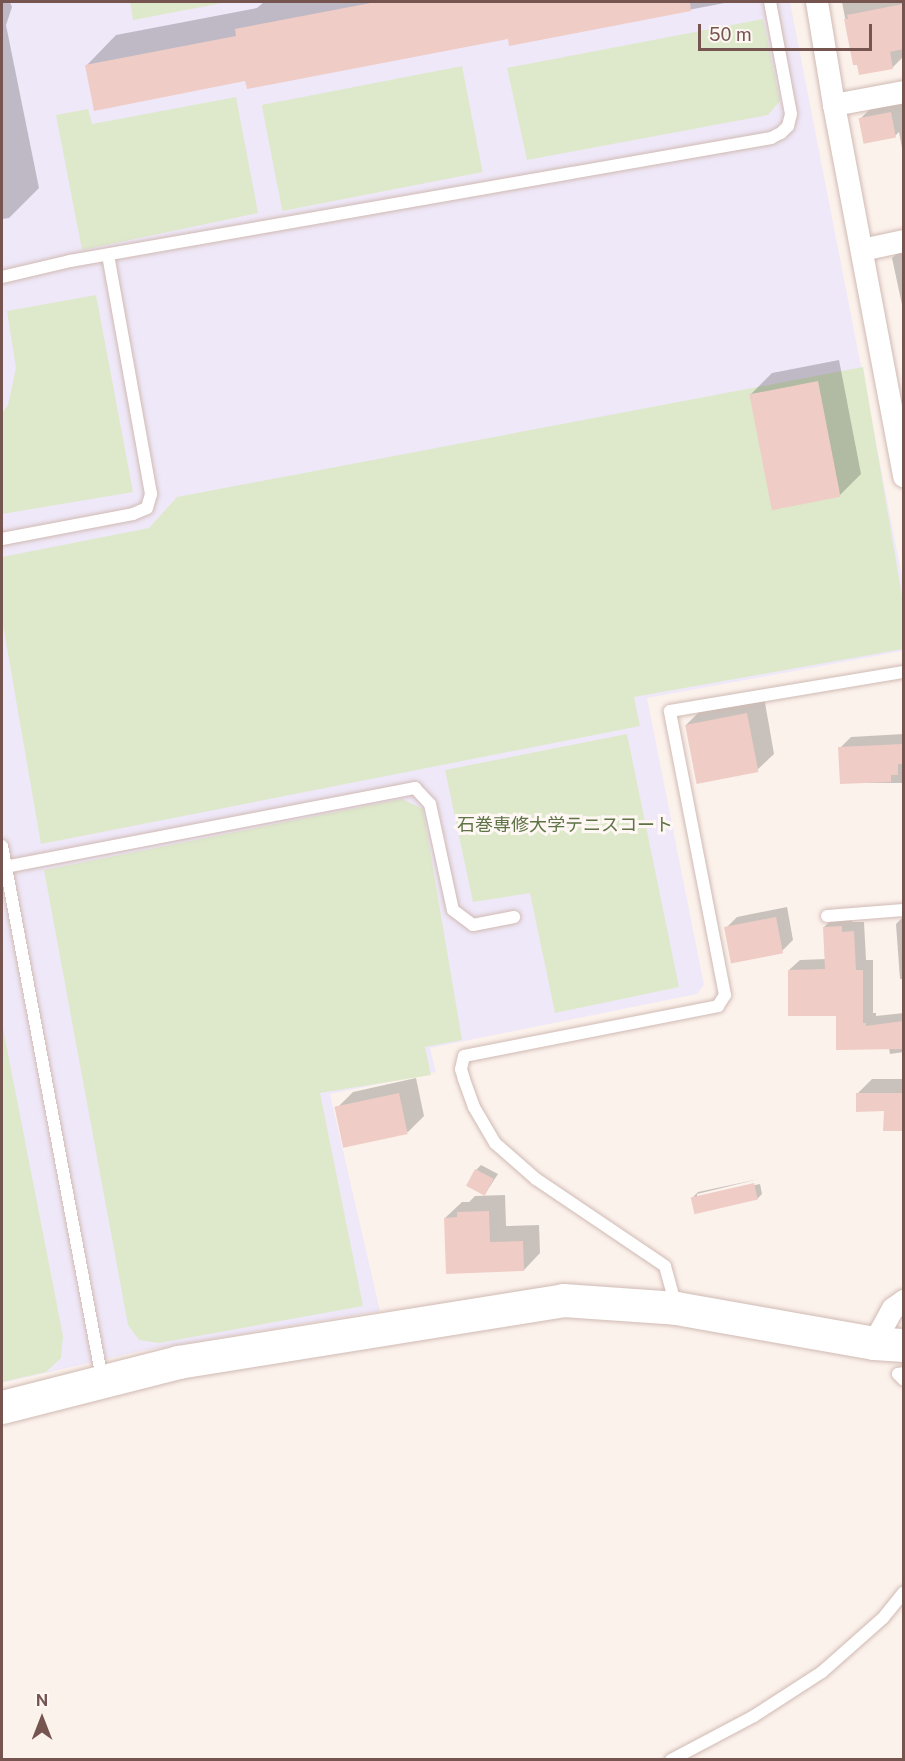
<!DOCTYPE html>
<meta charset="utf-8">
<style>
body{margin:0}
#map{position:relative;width:905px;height:1761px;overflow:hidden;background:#fcf2ec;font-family:"Public Sans","Noto Sans JP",sans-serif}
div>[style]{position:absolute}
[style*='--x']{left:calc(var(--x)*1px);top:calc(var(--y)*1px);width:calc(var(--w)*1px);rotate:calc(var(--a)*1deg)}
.education>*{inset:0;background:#efe8f8}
.green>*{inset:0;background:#dee9cb;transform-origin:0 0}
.shadow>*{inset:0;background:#0003}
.building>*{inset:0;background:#efcdc6;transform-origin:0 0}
.roads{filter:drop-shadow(0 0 2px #d0bab4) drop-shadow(0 0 2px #d0bab4)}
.lane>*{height:12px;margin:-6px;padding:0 6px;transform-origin:6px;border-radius:6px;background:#fff}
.street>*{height:22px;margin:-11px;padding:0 11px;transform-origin:11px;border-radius:11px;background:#fff}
.secondary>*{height:33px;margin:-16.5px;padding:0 16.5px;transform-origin:16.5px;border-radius:16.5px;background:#fff}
span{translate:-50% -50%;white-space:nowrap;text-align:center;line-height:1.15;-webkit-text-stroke:6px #fef7f3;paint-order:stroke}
.park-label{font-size:18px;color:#5e7446}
.frame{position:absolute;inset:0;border:3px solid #765550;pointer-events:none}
.north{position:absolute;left:12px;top:1689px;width:60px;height:60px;-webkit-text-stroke:4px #fef7f3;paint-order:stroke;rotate:0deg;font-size:16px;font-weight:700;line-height:24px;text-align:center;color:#765550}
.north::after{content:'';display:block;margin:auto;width:21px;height:27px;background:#765550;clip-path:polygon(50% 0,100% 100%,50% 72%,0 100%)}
.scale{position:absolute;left:698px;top:24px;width:174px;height:27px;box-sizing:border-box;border:3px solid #765550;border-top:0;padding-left:8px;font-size:18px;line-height:21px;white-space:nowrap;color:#765550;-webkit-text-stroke:4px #fef7f3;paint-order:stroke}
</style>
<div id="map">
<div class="education">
<i style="clip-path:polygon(2px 2px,790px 2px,904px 587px,903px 651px,647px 698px,704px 985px,697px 994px,430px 1048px,436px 1072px,330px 1094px,380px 1311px,141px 1351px,2px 1383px)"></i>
</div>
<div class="green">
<i style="clip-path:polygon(130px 2px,228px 2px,133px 20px)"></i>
<i style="clip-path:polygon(763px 19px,780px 101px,768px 115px,527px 160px,507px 68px)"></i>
<i style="left:462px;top:66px;width:108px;height:204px;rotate:79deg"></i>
<i style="clip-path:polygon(236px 97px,258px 213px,82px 250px,56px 115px,88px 109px,92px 124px)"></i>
<i style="clip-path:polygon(96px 295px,133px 492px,2px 514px,2px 414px,8px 405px,16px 368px,7px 311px)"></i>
<i style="clip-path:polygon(863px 367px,903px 602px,903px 649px,634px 697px,640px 726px,41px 844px,2px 619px,2px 557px,149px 528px,177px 497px)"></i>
<i style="clip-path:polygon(627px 734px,679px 987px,555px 1013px,530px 893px,473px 902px,445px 770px)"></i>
<i style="clip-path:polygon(402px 799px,423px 809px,462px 1040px,425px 1047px,431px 1075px,320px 1093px,363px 1306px,159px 1343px,139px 1340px,128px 1325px,44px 870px)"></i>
<i style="clip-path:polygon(2px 1023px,63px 1336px,61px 1358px,46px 1372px,2px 1382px)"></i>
</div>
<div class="shadow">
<i style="clip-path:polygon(2px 2px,10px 2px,12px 7px,6px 25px,39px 188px,9px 218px,2px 219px)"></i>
<i style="clip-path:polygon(264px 2px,730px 2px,510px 44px,509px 37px,246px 80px,87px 65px,116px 35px,257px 8px)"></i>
<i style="clip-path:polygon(842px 2px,904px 2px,903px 57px,892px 68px,854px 64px)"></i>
<i style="clip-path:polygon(902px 102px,904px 112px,902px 148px,899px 132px,895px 136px,860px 119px,871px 108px)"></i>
<i style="clip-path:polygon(904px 247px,904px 314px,892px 258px)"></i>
<i style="clip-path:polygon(839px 360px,861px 474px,840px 495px,751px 394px,772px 373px)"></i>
<i style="clip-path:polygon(764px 697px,774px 754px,757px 770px,686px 725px,703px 708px)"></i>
<i style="clip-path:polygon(904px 734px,904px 783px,841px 783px,840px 748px,851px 737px)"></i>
<i style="clip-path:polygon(787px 907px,793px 940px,782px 951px,726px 928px,737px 917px)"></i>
<i style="clip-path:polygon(852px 916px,852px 922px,864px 922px,866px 960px,873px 960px,873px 1013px,876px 1013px,876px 1016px,904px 1013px,904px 1052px,890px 1054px,889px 1048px,838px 1015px,789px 970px,800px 960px,826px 959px,824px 927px,835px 917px)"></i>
<i style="clip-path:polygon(904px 916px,904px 979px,900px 979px,896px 924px)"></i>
<i style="clip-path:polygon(416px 1078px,424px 1116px,408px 1132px,337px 1108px,353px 1092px)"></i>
<i style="clip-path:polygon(872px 1079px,904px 1079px,904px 1129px,885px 1129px,885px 1110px,857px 1094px)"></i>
<i style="clip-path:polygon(481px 1165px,498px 1174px,485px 1194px,476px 1170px)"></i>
<i style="clip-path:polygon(759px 1179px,697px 1194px,697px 1197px,760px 1184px,762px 1194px,757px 1199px,693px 1197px,698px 1192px)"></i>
<i style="clip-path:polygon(505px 1195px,506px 1226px,539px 1225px,540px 1253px,524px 1270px,445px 1218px,462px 1202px,469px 1202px,475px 1196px)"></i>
</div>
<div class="building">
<i style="clip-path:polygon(376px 2px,690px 2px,691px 11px,509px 46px,508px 39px,247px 89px,245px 81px,94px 111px,85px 65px,236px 36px,235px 29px)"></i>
<i style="clip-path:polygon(903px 4px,903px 49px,890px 52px,893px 69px,859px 75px,857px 65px,853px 65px,844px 19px,848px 19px,847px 15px)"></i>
<i style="left:891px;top:112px;width:26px;height:33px;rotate:79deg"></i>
<i style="left:818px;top:381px;width:118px;height:70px;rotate:79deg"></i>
<i style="left:747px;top:713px;width:60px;height:63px;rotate:79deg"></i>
<i style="clip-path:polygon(903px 744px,903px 764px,898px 764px,898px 775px,891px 775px,891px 782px,840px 784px,838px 747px)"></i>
<i style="left:776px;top:917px;width:37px;height:53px;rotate:79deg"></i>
<i style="clip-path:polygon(842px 926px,842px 932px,854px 931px,856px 970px,863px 970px,863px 1023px,866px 1023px,866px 1026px,903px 1021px,903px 1049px,836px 1050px,836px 1016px,788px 1016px,788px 970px,825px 969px,823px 927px)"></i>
<i style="left:399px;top:1093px;width:42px;height:66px;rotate:78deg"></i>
<i style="clip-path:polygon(856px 1093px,903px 1093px,903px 1131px,883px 1131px,884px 1111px,856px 1112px)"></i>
<i style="left:475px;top:1169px;width:21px;height:19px;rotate:28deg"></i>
<i style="left:754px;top:1183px;width:17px;height:65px;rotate:77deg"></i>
<i style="clip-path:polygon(489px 1211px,490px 1242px,523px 1241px,524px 1271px,446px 1274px,444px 1218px,457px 1217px,457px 1212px)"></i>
</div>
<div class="roads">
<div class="lane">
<i style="--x:2;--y:277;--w:70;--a:-13.2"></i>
<i style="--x:70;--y:261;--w:712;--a:-9.95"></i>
<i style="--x:771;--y:138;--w:11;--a:-27"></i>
<i style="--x:781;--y:133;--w:10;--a:-45"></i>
<i style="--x:788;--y:126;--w:12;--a:-76"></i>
<i style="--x:791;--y:114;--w:114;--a:-100.6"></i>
<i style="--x:2;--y:539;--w:133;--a:-10.8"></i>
<i style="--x:133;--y:514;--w:15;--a:-23"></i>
<i style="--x:147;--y:508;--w:15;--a:-74"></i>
<i style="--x:151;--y:494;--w:243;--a:-100.2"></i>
<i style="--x:2;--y:846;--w:542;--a:79.37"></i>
<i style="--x:5;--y:867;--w:418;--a:-10.9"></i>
<i style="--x:415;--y:788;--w:22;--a:47"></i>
<i style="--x:430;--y:804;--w:108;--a:77.8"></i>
<i style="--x:453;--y:910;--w:25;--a:37"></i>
<i style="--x:473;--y:925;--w:42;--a:-11"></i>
<i style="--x:827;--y:916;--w:77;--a:-4.5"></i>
<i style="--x:676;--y:1306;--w:41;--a:-105.4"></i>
<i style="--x:665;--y:1266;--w:156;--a:-146"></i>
<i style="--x:536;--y:1179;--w:55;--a:-138.7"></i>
<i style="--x:495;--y:1143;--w:42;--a:-120.3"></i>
<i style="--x:474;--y:1107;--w:30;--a:-110"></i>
<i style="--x:464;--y:1079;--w:10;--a:-107"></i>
<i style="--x:461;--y:1069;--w:13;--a:-77"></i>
<i style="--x:464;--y:1056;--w:259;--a:-11.1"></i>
<i style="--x:718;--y:1006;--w:13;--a:-58"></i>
<i style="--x:725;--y:995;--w:289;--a:-101"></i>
<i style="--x:670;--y:711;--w:237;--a:-9.5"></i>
<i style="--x:904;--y:1373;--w:6;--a:171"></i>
<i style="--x:898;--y:1374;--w:8;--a:45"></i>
<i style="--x:671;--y:1760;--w:94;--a:-27.9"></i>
<i style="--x:754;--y:1716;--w:81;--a:-32.9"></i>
<i style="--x:822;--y:1672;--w:81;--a:-41.5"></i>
<i style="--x:883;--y:1618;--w:33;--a:-51"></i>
</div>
<div class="street">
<i style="--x:817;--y:2;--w:104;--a:80.6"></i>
<i style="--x:834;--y:105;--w:378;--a:79.3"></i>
<i style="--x:834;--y:105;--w:71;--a:-10.5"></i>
<i style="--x:862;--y:250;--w:43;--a:-12.1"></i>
<i style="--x:874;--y:1343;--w:39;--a:-61"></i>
<i style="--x:893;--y:1309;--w:14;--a:-36"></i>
</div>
<div class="secondary">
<i style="--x:2;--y:1407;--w:182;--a:-14.3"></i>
<i style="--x:178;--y:1362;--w:390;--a:-9.1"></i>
<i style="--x:563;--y:1300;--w:113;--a:4"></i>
<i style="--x:676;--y:1308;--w:201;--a:10"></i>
<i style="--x:874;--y:1343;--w:30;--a:4"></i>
</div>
</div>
<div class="park-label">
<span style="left:565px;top:825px">石巻専修大学テニスコート</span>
</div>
<div class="frame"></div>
<div class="north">N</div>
<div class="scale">50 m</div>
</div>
